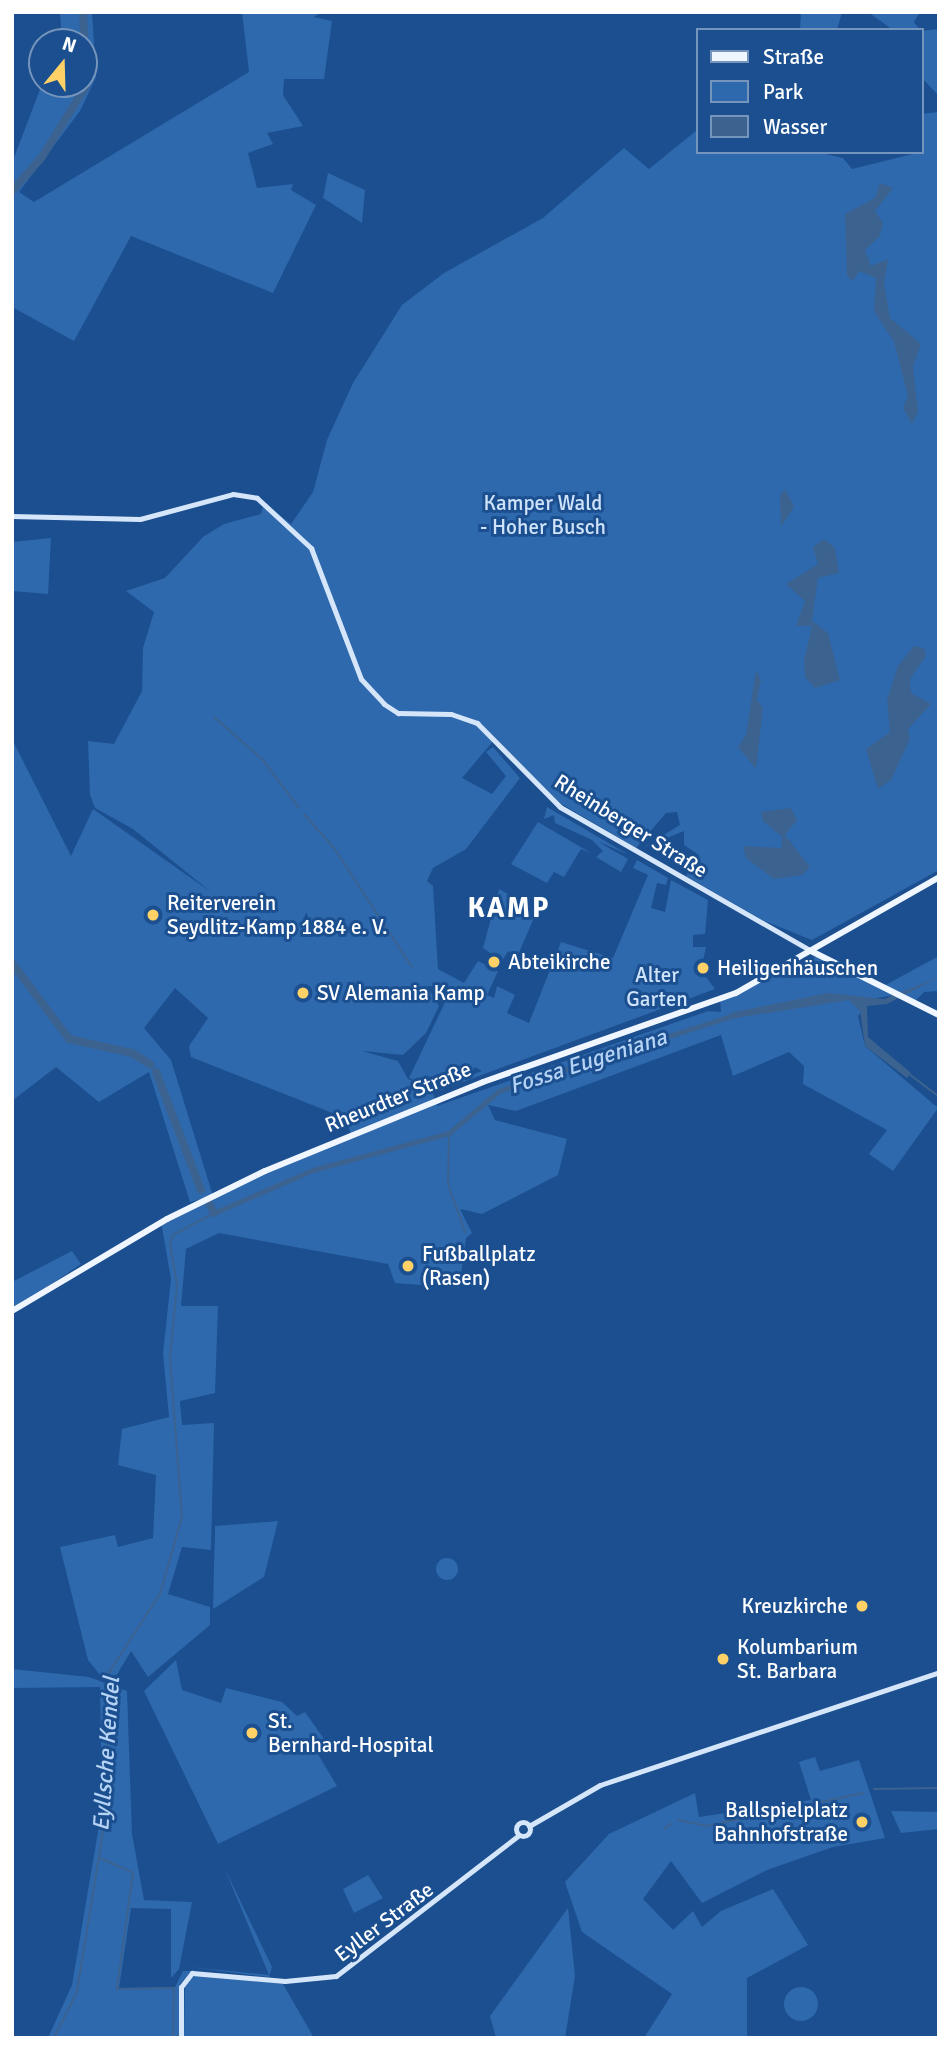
<!DOCTYPE html>
<meta charset="utf-8">
<style>
body{margin:0}
#map{position:relative;width:951px;height:2050px;overflow:hidden;background:#1b4f8f;font-family:Signika,sans-serif}
div>[style]{position:absolute}
[style*='--x']{left:calc(var(--x)*1px);top:calc(var(--y)*1px);width:calc(var(--w)*1px);rotate:calc(var(--a)*1deg)}
.green>*{inset:0;background:#2e69ad}
.round{border-radius:50%}
.water>*{inset:0;background:#3c6290}
.stream>*{height:2px;margin:-1px;padding:0 1px;transform-origin:1px;border-radius:1px;background:#3c6290}
.canal>*{height:4.5px;margin:-2.25px;padding:0 2.25px;transform-origin:2.25px;border-radius:2.25px;background:#3c6290}
.river>*{height:8px;margin:-4px;padding:0 4px;transform-origin:4px;border-radius:4px;background:#3c6290}
.secondary>*{height:5px;margin:-2.5px;padding:0 2.5px;transform-origin:2.5px;border-radius:2.5px;background:#d6e6fa}
.secondary>.ring{margin:-2.5px;padding:0;box-sizing:content-box;background:none;border:5px solid #d6e6fa;border-radius:50%}
.primary>*{height:6px;margin:-3px;padding:0 3px;transform-origin:3px;border-radius:3px;background:#f0f6ff}
.dots>*{width:19px;height:19px;translate:-50% -50%;box-sizing:border-box;border:4px solid #1b4f8f;border-radius:50%}
span{translate:-50% -50%;white-space:nowrap;text-align:center;line-height:1.15;-webkit-text-stroke:6px #1b4f8f;paint-order:stroke}
.park-label{font-size:21px;color:#cfe3fa}
.street-label{font-size:21px;color:#fff}
.poi-label{font-size:21px;color:#fff}
.left{translate:0 -50%;text-align:left}
.right{translate:-100% -50%;text-align:right}
.water-label{font-size:23px;color:#b5d3f5;font-style:italic}
.district-label{font-size:28px;color:#fff;font-weight:700;letter-spacing:2px}
.frame{position:absolute;inset:0;border:14px solid #fff;pointer-events:none}
.legend{position:absolute;left:696px;top:28px;width:228px;height:126px;box-sizing:border-box;background:#1b4f8f;border:2px solid #7695bc;margin:0;padding:9px 12px;list-style:none;font-size:21px;color:#fff}
.legend li{display:flex;align-items:center;gap:14px;height:35px}
.legend b{width:35px;border:2px solid #7695bc}
.north{position:absolute;left:28px;top:28px;width:70px;height:70px;box-sizing:border-box;background:#1b4f8f;border:2px solid #7695bc;border-radius:50%;rotate:19deg;font-size:19px;font-weight:700;line-height:28px;text-align:center;color:#fff}
.north::after{content:'';display:block;margin:auto;width:24px;height:32px;background:#ffd166;clip-path:polygon(50% 0,100% 100%,50% 72%,0 100%)}
</style>
<div id="map">
<div class="green">
<i style="clip-path:polygon(60px 12px,92px 12px,96px 77px,80px 111px,19px 192px,34px 202px,249px 72px,242px 12px,321px 12px,314px 17px,332px 21px,324px 79px,284px 79px,283px 95px,303px 126px,267px 133px,273px 144px,248px 153px,257px 188px,293px 184px,291px 190px,316px 205px,273px 293px,131px 236px,74px 341px,12px 307px,12px 163px,42px 84px,84px 84px,84px 42px,62px 42px)"></i>
<i style="clip-path:polygon(801px 12px,842px 12px,837px 30px,800px 30px)"></i>
<i style="clip-path:polygon(868px 12px,920px 12px,914px 22px,920px 30px,893px 30px)"></i>
<i style="clip-path:polygon(939px 29px,939px 96px,921px 77px,921px 31px)"></i>
<i style="clip-path:polygon(evenodd,939px 112px,939px 870px,812px 940px,762px 920px,686px 876px,699px 855px,684px 845px,684px 831px,644px 847px,680px 825px,677px 812px,666px 813px,636px 848px,560px 803px,495px 739px,462px 778px,492px 794px,506px 776px,486px 752px,493px 747px,520px 778px,466px 849px,433px 868px,427px 881px,433px 886px,438px 969px,464px 983px,478px 961px,498px 971px,487px 995px,494px 998px,497px 986px,515px 995px,507px 1013px,529px 1023px,561px 942px,613px 958px,648px 875px,633px 868px,637px 860px,668px 878px,666px 885px,657px 883px,651px 908px,665px 912px,671px 880px,708px 900px,705px 934px,693px 935px,693px 947px,706px 947px,701px 970px,715px 989px,433px 1093px,437px 1106px,708px 1011px,721px 1012px,720px 999px,820px 955px,880px 988px,939px 956px,939px 991px,924px 992px,912px 1004px,895px 995px,871px 999px,858px 1016px,865px 1046px,938px 1108px,893px 1171px,869px 1154px,887px 1130px,803px 1084px,804px 1066px,789px 1052px,733px 1076px,721px 1035px,516px 1111px,488px 1105px,495px 1120px,567px 1139px,558px 1175px,482px 1214px,460px 1209px,472px 1233px,466px 1238px,459px 1288px,395px 1283px,388px 1264px,219px 1233px,186px 1249px,181px 1306px,218px 1306px,215px 1393px,180px 1401px,182px 1425px,214px 1423px,211px 1550px,182px 1547px,168px 1594px,210px 1607px,210px 1625px,148px 1677px,131px 1651px,115px 1678px,100px 1675px,88px 1660px,60px 1547px,115px 1535px,118px 1547px,153px 1538px,156px 1475px,118px 1465px,122px 1429px,169px 1417px,163px 1353px,171px 1279px,161px 1222px,211px 1197px,190px 1202px,149px 1072px,99px 1102px,56px 1067px,12px 1101px,12px 739px,71px 856px,93px 809px,211px 892px,133px 829px,95px 808px,90px 795px,88px 741px,114px 744px,142px 691px,143px 648px,154px 612px,126px 591px,165px 578px,203px 537px,224px 524px,261px 514px,264px 503px,291px 524px,313px 492px,327px 440px,353px 383px,402px 305px,444px 273px,543px 218px,624px 148px,649px 169px,697px 130px,697px 152px,816px 152px,843px 158px,852px 169px,921px 152px,921px 114px,939px 112px,427px 986px,441px 987px,447px 998px,409px 1078px,431px 1088px,471px 1074px,475px 1067px,482px 1071px,431px 1090px,408px 1079px,398px 1061px,362px 1051px,403px 1055px,426px 1033px,439px 1006px,427px 986px,939px 112px,175px 988px,208px 1018px,189px 1046px,191px 1057px,345px 1118px,351px 1134px,213px 1196px,171px 1060px,144px 1028px,175px 988px)"></i>
<i style="clip-path:polygon(328px 173px,365px 190px,362px 223px,323px 198px)"></i>
<i style="clip-path:polygon(51px 538px,48px 594px,12px 591px,12px 542px)"></i>
<i style="clip-path:polygon(547px 807px,629px 855px,597px 841px,628px 859px,621px 872px,596px 857px,603px 851px,592px 840px,555px 823px,554px 815px,544px 819px)"></i>
<i style="clip-path:polygon(538px 822px,591px 853px,581px 849px,564px 877px,554px 872px,547px 883px,511px 864px)"></i>
<i style="clip-path:polygon(499px 889px,537px 911px,517px 957px,508px 951px,502px 961px,483px 948px)"></i>
<i style="clip-path:polygon(72px 1251px,81px 1264px,12px 1311px,12px 1282px)"></i>
<i style="clip-path:polygon(278px 1521px,264px 1577px,213px 1609px,215px 1526px)"></i>
<i class="round" style="left:436px;top:1558px;width:22px;height:22px"></i>
<i style="clip-path:polygon(176px 1660px,182px 1690px,221px 1703px,226px 1688px,282px 1702px,297px 1716px,305px 1712px,327px 1743px,316px 1751px,337px 1786px,218px 1844px,282px 1976px,144px 1691px)"></i>
<i style="clip-path:polygon(12px 1669px,89px 1677px,127px 1691px,132px 1834px,144px 1900px,192px 1902px,179px 1969px,171px 1978px,171px 1909px,131px 1908px,119px 1988px,175px 1987px,183px 1971px,191px 1971px,180px 1984px,179px 2038px,48px 2038px,72px 1985px,102px 1808px,100px 1687px,12px 1688px)"></i>
<i style="clip-path:polygon(815px 1757px,820px 1771px,859px 1760px,885px 1838px,833px 1847px,767px 1870px,702px 1903px,671px 1861px,643px 1899px,673px 1930px,693px 1911px,702px 1927px,721px 1911px,773px 1889px,808px 1945px,747px 1978px,747px 2038px,644px 2038px,672px 1994px,582px 1932px,565px 1882px,609px 1834px,695px 1793px,699px 1817px,811px 1800px,799px 1762px)"></i>
<i style="clip-path:polygon(891px 1811px,939px 1812px,939px 1829px,901px 1833px)"></i>
<i style="clip-path:polygon(224px 1867px,272px 1967px,269px 1977px,189px 1967px,269px 1975px)"></i>
<i style="clip-path:polygon(368px 1875px,383px 1898px,354px 1913px,343px 1889px)"></i>
<i style="clip-path:polygon(568px 1908px,575px 1976px,565px 2038px,496px 2038px,490px 2016px)"></i>
<i style="clip-path:polygon(198px 1974px,283px 1984px,314px 2038px,184px 2038px,185px 1983px)"></i>
<i class="round" style="left:784px;top:1987px;width:34px;height:34px"></i>
</div>
<div class="water">
<i style="clip-path:polygon(880px 183px,893px 188px,875px 211px,883px 223px,880px 236px,865px 250px,871px 266px,888px 259px,884px 283px,890px 318px,921px 344px,913px 367px,918px 411px,912px 424px,903px 408px,908px 396px,894px 342px,874px 311px,876px 278px,859px 271px,853px 281px,847px 276px,845px 214px,875px 198px)"></i>
<i style="clip-path:polygon(785px 489px,794px 507px,781px 527px,780px 496px)"></i>
<i style="clip-path:polygon(824px 539px,835px 548px,839px 573px,818px 578px,812px 621px,828px 633px,840px 680px,815px 688px,805px 677px,804px 660px,812px 626px,796px 626px,805px 601px,786px 584px,818px 564px,813px 547px)"></i>
<i style="clip-path:polygon(914px 646px,924px 648px,926px 656px,910px 679px,911px 693px,931px 704px,908px 729px,910px 739px,891px 780px,878px 789px,866px 749px,890px 732px,887px 700px,898px 666px)"></i>
<i style="clip-path:polygon(756px 670px,761px 680px,757px 700px,763px 708px,756px 769px,738px 747px,746px 735px)"></i>
<i style="clip-path:polygon(791px 808px,797px 820px,785px 835px,810px 867px,802px 875px,774px 879px,746px 858px,743px 846px,781px 848px,782px 837px,763px 821px,761px 812px)"></i>
<i style="clip-path:polygon(939px 977px,887px 1004px,867px 1006px,868px 1037px,911px 1073px,907px 1078px,865px 1046px,860px 1011px,849px 1000px,730px 1019px,730px 1013px,828px 993px,884px 999px)"></i>
</div>
<div class="stream">
<i style="--x:306;--y:12;--w:10;--a:0"></i>
<i style="--x:214;--y:717;--w:64;--a:41.2"></i>
<i style="--x:262;--y:759;--w:61;--a:52.9"></i>
<i style="--x:304;--y:814;--w:45;--a:48.6"></i>
<i style="--x:334;--y:848;--w:142;--a:56.8"></i>
<i style="--x:909;--y:1074;--w:38;--a:37"></i>
<i style="--x:449;--y:1133;--w:51;--a:91.1"></i>
<i style="--x:448;--y:1184;--w:51;--a:70.5"></i>
<i style="--x:874;--y:1789;--w:65;--a:-0.9"></i>
<i style="--x:678;--y:1820;--w:29;--a:12"></i>
<i style="--x:706;--y:1826;--w:161;--a:-11.8"></i>
<i style="--x:664;--y:1829;--w:9;--a:-36"></i>
<i style="--x:100;--y:1858;--w:36;--a:24"></i>
<i style="--x:133;--y:1873;--w:117;--a:97.9"></i>
<i style="--x:117;--y:1989;--w:57;--a:-1"></i>
<i style="--x:174;--y:1988;--w:50;--a:91.1"></i>
<i style="--x:54;--y:2038;--w:51;--a:-63.4"></i>
<i style="--x:77;--y:1992;--w:188;--a:-80.8"></i>
<i style="--x:107;--y:1806;--w:132;--a:-89.6"></i>
<i style="--x:108;--y:1674;--w:95;--a:-57"></i>
<i style="--x:160;--y:1594;--w:80;--a:-74.1"></i>
<i style="--x:182;--y:1517;--w:160;--a:-94.3"></i>
<i style="--x:170;--y:1357;--w:72;--a:-84.4"></i>
<i style="--x:177;--y:1285;--w:42;--a:-99.7"></i>
<i style="--x:170;--y:1244;--w:9;--a:-72"></i>
<i style="--x:173;--y:1235;--w:47;--a:-28.2"></i>
</div>
<div class="canal">
<i style="--x:214;--y:1213;--w:108;--a:-23.5"></i>
<i style="--x:313;--y:1170;--w:141;--a:-15.2"></i>
<i style="--x:449;--y:1133;--w:65;--a:-40"></i>
<i style="--x:499;--y:1091;--w:248;--a:-17.9"></i>
</div>
<div class="river">
<i style="--x:12;--y:191;--w:45;--a:-48.6"></i>
<i style="--x:42;--y:157;--w:84;--a:-58.2"></i>
<i style="--x:86;--y:86;--w:74;--a:-92.3"></i>
<i style="--x:12;--y:963;--w:95;--a:53.1"></i>
<i style="--x:69;--y:1039;--w:65;--a:12.5"></i>
<i style="--x:132;--y:1053;--w:22;--a:32"></i>
<i style="--x:156;--y:1072;--w:126;--a:69.1"></i>
<i style="--x:210;--y:1205;--w:9;--a:63"></i>
</div>
<div class="secondary">
<i style="--x:12;--y:516;--w:128;--a:1.3"></i>
<i style="--x:140;--y:519;--w:96;--a:-15"></i>
<i style="--x:233;--y:494;--w:24;--a:9"></i>
<i style="--x:257;--y:498;--w:74;--a:42.8"></i>
<i style="--x:311;--y:548;--w:140;--a:69.1"></i>
<i style="--x:361;--y:679;--w:34;--a:47"></i>
<i style="--x:384;--y:704;--w:17;--a:33"></i>
<i style="--x:398;--y:713;--w:53;--a:1.1"></i>
<i style="--x:451;--y:714;--w:28;--a:19"></i>
<i style="--x:477;--y:723;--w:118;--a:45.3"></i>
<i style="--x:560;--y:807;--w:289;--a:29.8"></i>
<i class="ring" style="left:516px;top:1822px;width:9px;height:9px"></i>
<i style="--x:529;--y:1826;--w:82;--a:-30"></i>
<i style="--x:600;--y:1785;--w:357;--a:-18.4"></i>
<i style="--x:181;--y:2038;--w:51;--a:-90"></i>
<i style="--x:181;--y:1987;--w:18;--a:-52"></i>
<i style="--x:192;--y:1973;--w:93;--a:4.9"></i>
<i style="--x:285;--y:1981;--w:51;--a:-5.6"></i>
<i style="--x:336;--y:1976;--w:231;--a:-37.6"></i>
</div>
<div class="primary">
<i style="--x:811;--y:951;--w:143;--a:26.6"></i>
<i style="--x:12;--y:1311;--w:180;--a:-30.7"></i>
<i style="--x:167;--y:1219;--w:109;--a:-26.1"></i>
<i style="--x:265;--y:1171;--w:235;--a:-22.2"></i>
<i style="--x:483;--y:1082;--w:268;--a:-19.4"></i>
<i style="--x:736;--y:993;--w:234;--a:-29.7"></i>
</div>
<div class="dots">
<i style="left:153px;top:915px;background:#ffd166"></i>
<i style="left:494px;top:962px;background:#ffd166"></i>
<i style="left:703px;top:968px;background:#ffd166"></i>
<i style="left:303px;top:993px;background:#ffd166"></i>
<i style="left:408px;top:1266px;background:#ffd166"></i>
<i style="left:862px;top:1606px;background:#ffd166"></i>
<i style="left:723px;top:1659px;background:#ffd166"></i>
<i style="left:252px;top:1733px;background:#ffd166"></i>
<i style="left:862px;top:1822px;background:#ffd166"></i>
</div>
<div class="park-label">
<span style="left:543px;top:515px">Kamper Wald<br>- Hoher Busch</span>
<span style="left:657px;top:987px">Alter<br>Garten</span>
</div>
<div class="street-label">
<span style="left:631px;top:826px;rotate:32deg">Rheinberger Straße</span>
<span style="left:398px;top:1097px;rotate:-22deg">Rheurdter Straße</span>
<span style="left:384px;top:1922px;rotate:-37deg">Eyller Straße</span>
</div>
<div class="poi-label">
<span class="left" style="left:167px;top:915px">Reiterverein<br>Seydlitz-Kamp 1884 e. V.</span>
<span class="left" style="left:508px;top:962px">Abteikirche</span>
<span class="left" style="left:717px;top:968px">Heiligenhäuschen</span>
<span class="left" style="left:317px;top:993px">SV Alemania Kamp</span>
<span class="left" style="left:422px;top:1266px">Fußballplatz<br>(Rasen)</span>
<span class="right" style="left:848px;top:1606px">Kreuzkirche</span>
<span class="left" style="left:737px;top:1659px">Kolumbarium<br>St. Barbara</span>
<span class="left" style="left:268px;top:1733px">St.<br>Bernhard-Hospital</span>
<span class="right" style="left:848px;top:1822px">Ballspielplatz<br>Bahnhofstraße</span>
</div>
<div class="water-label">
<span style="left:588px;top:1062px;rotate:-18deg">Fossa Eugeniana</span>
<span style="left:107px;top:1754px;rotate:-86deg">Eyllsche Kendel</span>
</div>
<div class="district-label">
<span style="left:509px;top:908px">KAMP</span>
</div>
<div class="frame"></div>
<ul class="legend">
<li><b style="height:9px;background:#f0f6ff"></b>Straße</li>
<li><b style="height:19px;background:#2e69ad"></b>Park</li>
<li><b style="height:19px;background:#3c6290"></b>Wasser</li>
</ul>
<div class="north">N</div>
</div>
